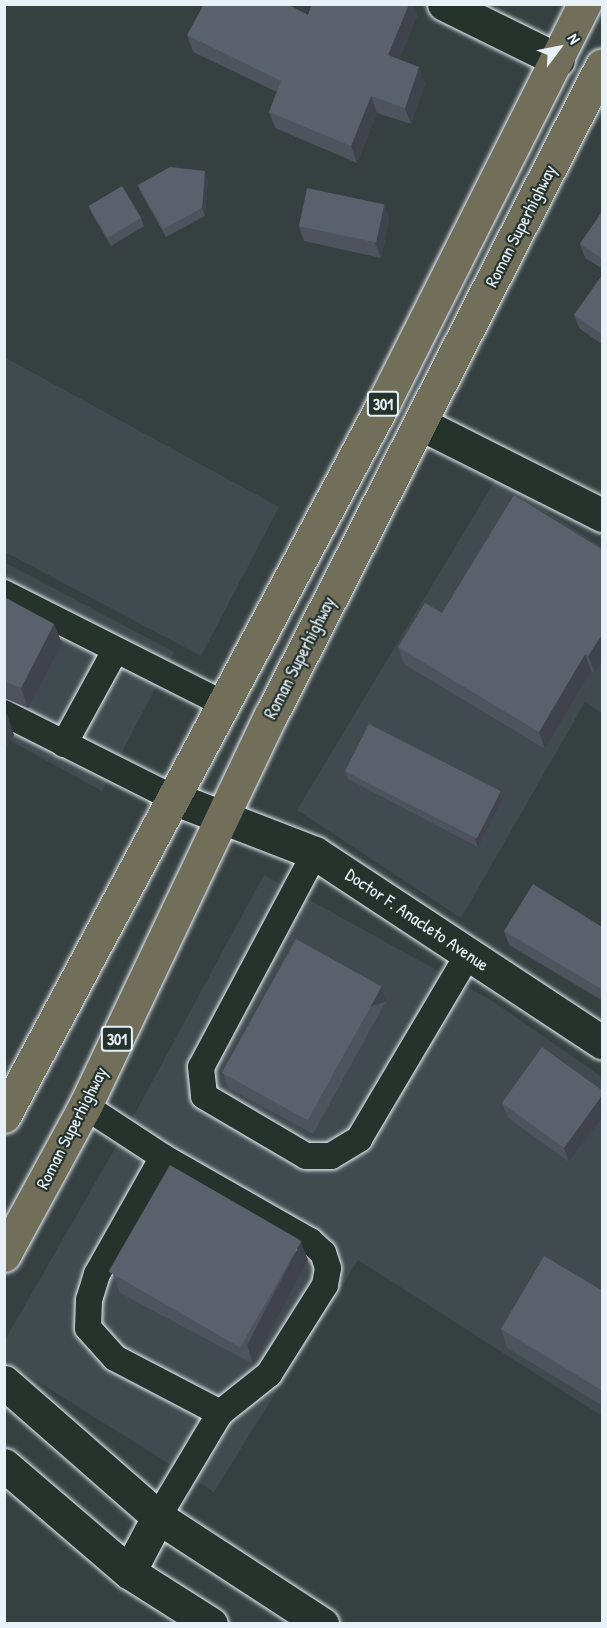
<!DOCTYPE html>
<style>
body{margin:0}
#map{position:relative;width:607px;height:1628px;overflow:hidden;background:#364040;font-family:"Patrick Hand",sans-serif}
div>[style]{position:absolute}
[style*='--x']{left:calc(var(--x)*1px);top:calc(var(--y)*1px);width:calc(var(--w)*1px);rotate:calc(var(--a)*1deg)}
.built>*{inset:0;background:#414a4e}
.roads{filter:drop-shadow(0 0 2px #e8f1f8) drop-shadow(0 0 2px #e8f1f8)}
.lane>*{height:26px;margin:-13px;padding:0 13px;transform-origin:13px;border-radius:13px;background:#26332d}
.street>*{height:33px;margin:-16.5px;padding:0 16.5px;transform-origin:16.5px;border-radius:16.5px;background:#26332d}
.secondary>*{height:33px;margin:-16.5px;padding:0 16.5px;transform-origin:16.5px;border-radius:16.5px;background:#26332d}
.primary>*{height:33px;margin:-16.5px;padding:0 16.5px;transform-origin:16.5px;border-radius:16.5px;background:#716e59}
.wall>*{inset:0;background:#4e535e}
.shaded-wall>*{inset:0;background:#40434c;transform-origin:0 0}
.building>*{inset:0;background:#5b606d;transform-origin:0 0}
span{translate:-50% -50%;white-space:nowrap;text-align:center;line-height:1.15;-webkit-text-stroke:4.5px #26332d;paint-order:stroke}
.shield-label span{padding:2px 4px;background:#26332d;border:2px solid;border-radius:4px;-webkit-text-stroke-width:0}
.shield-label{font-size:16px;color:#e8f1f8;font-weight:700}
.street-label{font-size:18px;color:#e8f1f8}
.frame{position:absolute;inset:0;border:6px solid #e8f1f8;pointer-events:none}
.north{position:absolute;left:529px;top:18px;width:60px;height:60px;-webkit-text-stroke:4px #26332d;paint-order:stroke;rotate:58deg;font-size:16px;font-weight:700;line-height:24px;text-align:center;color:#e8f1f8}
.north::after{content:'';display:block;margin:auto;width:21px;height:27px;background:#e8f1f8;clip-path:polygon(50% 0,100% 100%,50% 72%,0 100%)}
</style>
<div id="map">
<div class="built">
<i style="clip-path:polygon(4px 357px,279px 507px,201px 656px,5px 552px)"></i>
<i style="clip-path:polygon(496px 479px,602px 547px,602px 713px,585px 702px,461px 918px,297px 810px)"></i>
<i style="clip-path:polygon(4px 562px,174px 652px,102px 791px,5px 738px)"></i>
<i style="clip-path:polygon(264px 875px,491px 1000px,602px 1077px,602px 1416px,358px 1260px,214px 1492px,5px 1361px,5px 1340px,133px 1117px)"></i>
</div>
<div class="roads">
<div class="lane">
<i style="--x:4;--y:593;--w:244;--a:26.8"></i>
<i style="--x:4;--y:713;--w:189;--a:26.7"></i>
<i style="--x:64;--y:744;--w:106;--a:-61.3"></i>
<i style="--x:315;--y:853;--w:242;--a:118"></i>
<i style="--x:201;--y:1067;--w:29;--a:84"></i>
<i style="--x:204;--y:1096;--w:118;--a:30.5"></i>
<i style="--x:306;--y:1156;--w:25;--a:0"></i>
<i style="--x:331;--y:1156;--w:33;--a:-31"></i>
<i style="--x:359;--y:1139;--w:214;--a:-59.4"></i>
<i style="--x:85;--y:1106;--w:93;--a:33.2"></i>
<i style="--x:163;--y:1157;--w:134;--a:119.4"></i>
<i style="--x:97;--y:1274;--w:27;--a:107"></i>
<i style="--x:89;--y:1300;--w:28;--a:92"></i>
<i style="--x:88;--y:1328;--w:40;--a:48"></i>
<i style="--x:115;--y:1358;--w:119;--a:27.6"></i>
<i style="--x:158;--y:1517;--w:121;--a:-59.2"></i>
<i style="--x:220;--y:1413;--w:63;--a:-38.5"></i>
<i style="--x:269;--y:1374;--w:105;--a:-57.8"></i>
<i style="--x:325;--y:1285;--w:17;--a:-80"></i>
<i style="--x:328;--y:1268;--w:16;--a:-108"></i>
<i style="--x:323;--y:1253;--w:18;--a:-137"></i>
<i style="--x:310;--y:1241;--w:169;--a:-150.3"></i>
</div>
<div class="street">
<i style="--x:444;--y:4;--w:127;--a:26.2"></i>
<i style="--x:421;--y:424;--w:203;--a:26.7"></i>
<i style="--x:4;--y:1382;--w:205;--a:41.2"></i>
<i style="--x:158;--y:1517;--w:196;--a:33.1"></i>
<i style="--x:4;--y:1465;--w:165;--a:40.6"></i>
<i style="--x:129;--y:1572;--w:97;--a:32.4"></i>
<i style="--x:129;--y:1572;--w:62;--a:-62.2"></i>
</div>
<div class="secondary">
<i style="--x:173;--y:798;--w:152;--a:21.2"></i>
<i style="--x:315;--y:853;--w:344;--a:33.4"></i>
</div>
<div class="primary">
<i style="--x:4;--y:1116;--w:807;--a:-61.97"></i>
<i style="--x:383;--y:404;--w:448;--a:-63.3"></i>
<i style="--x:4;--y:1255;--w:170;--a:-61.5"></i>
<i style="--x:85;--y:1106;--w:433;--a:-64.6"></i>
<i style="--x:271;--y:715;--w:729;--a:-63.01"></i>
</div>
</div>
<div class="wall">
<i style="clip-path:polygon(312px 4px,413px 4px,417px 16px,399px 59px,425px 83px,411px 124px,377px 113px,357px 163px,275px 128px,269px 112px,277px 92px,193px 52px,187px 35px,308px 15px)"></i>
<i style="clip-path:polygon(208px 179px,205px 216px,166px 237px,141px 193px,138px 185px)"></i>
<i style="clip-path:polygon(384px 205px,389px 220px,381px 258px,304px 241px,299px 226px)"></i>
<i style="clip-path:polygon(89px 206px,141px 218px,144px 226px,111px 246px,92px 214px)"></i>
<i style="clip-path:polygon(603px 210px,603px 269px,585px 258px,580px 244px)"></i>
<i style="clip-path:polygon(603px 274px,603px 345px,579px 328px,574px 315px)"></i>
<i style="clip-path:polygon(603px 550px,603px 660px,595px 673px,591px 671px,545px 749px,404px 664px,398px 647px)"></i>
<i style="clip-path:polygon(4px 597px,54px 624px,62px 644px,28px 708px,4px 698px)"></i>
<i style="clip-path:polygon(345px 771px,502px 800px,478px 847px,348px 779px)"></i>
<i style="clip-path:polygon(603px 926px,603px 1001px,509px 945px,504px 931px)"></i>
<i style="clip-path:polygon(381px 987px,386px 1001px,313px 1134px,228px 1088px,223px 1073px)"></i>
<i style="clip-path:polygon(603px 1094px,603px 1116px,569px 1162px,508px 1118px,502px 1103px)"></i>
<i style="clip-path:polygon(308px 1260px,253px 1364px,120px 1293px,113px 1274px)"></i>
<i style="clip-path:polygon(603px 1291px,603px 1406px,507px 1348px,501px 1329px)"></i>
</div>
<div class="shaded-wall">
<i style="clip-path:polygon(409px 4px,413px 4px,417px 16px,394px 72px,388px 55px)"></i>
<i style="clip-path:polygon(419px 67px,425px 83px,411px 124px,405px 108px)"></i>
<i style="clip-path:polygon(371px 96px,377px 113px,357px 163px,351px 146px)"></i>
<i style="clip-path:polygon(205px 171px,208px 179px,205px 216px,202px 208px)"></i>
<i style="clip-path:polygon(384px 205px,389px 220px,381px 258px,375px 243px)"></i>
<i style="clip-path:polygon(54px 624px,62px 644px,28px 708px,21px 688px)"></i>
<i style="clip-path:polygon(603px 633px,603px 660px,595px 673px,588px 656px)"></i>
<i style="clip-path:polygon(585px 654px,591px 671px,545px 749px,539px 732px)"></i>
<i style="clip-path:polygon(7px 714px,14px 735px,4px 751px,4px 718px)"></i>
<i style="clip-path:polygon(500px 792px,502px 800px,478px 847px,475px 839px)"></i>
<i style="left:381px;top:987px;width:15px;height:152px;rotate:70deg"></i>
<i style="clip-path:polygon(603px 1094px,603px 1116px,569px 1162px,564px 1148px)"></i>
<i style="clip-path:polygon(301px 1242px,308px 1260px,253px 1364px,247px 1345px)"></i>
</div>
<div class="building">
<i style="clip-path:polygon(204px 4px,287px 4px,308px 15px,312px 4px,409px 4px,388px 55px,419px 67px,405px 108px,371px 96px,351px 146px,269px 112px,281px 81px,187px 35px)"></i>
<i style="clip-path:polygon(170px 167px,205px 171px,202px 208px,163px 229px,138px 185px)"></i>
<i style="left:122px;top:186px;width:37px;height:39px;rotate:59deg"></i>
<i style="left:307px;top:188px;width:79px;height:39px;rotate:12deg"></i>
<i style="clip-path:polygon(603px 210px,603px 259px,580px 244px)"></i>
<i style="clip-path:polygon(603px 274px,603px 335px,574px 315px)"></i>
<i style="clip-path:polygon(514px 495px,603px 550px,603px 633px,588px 656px,585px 654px,539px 732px,398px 647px,425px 603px,442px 613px)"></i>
<i style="clip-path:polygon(4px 597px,54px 624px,21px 688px,4px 681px)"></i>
<i style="left:369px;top:724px;width:148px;height:53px;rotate:27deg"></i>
<i style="clip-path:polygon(533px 884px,602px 927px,603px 926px,603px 990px,504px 931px)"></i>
<i style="left:296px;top:939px;width:98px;height:153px;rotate:29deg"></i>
<i style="clip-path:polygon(542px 1047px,603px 1091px,603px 1094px,564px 1148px,502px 1103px)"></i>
<i style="left:170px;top:1165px;width:152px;height:123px;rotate:30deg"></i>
<i style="clip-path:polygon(544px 1256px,603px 1291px,603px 1391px,501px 1329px)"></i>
</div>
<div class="shield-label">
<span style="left:383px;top:404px">301</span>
<span style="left:117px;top:1039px">301</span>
</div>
<div class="street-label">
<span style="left:521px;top:226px;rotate:-63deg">Roman Superhighway</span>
<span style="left:300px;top:658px;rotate:-63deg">Roman Superhighway</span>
<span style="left:417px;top:920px;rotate:34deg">Doctor F. Anacleto Avenue</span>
<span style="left:72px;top:1128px;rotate:-63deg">Roman Superhighway</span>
</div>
<div class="frame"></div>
<div class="north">N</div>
</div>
